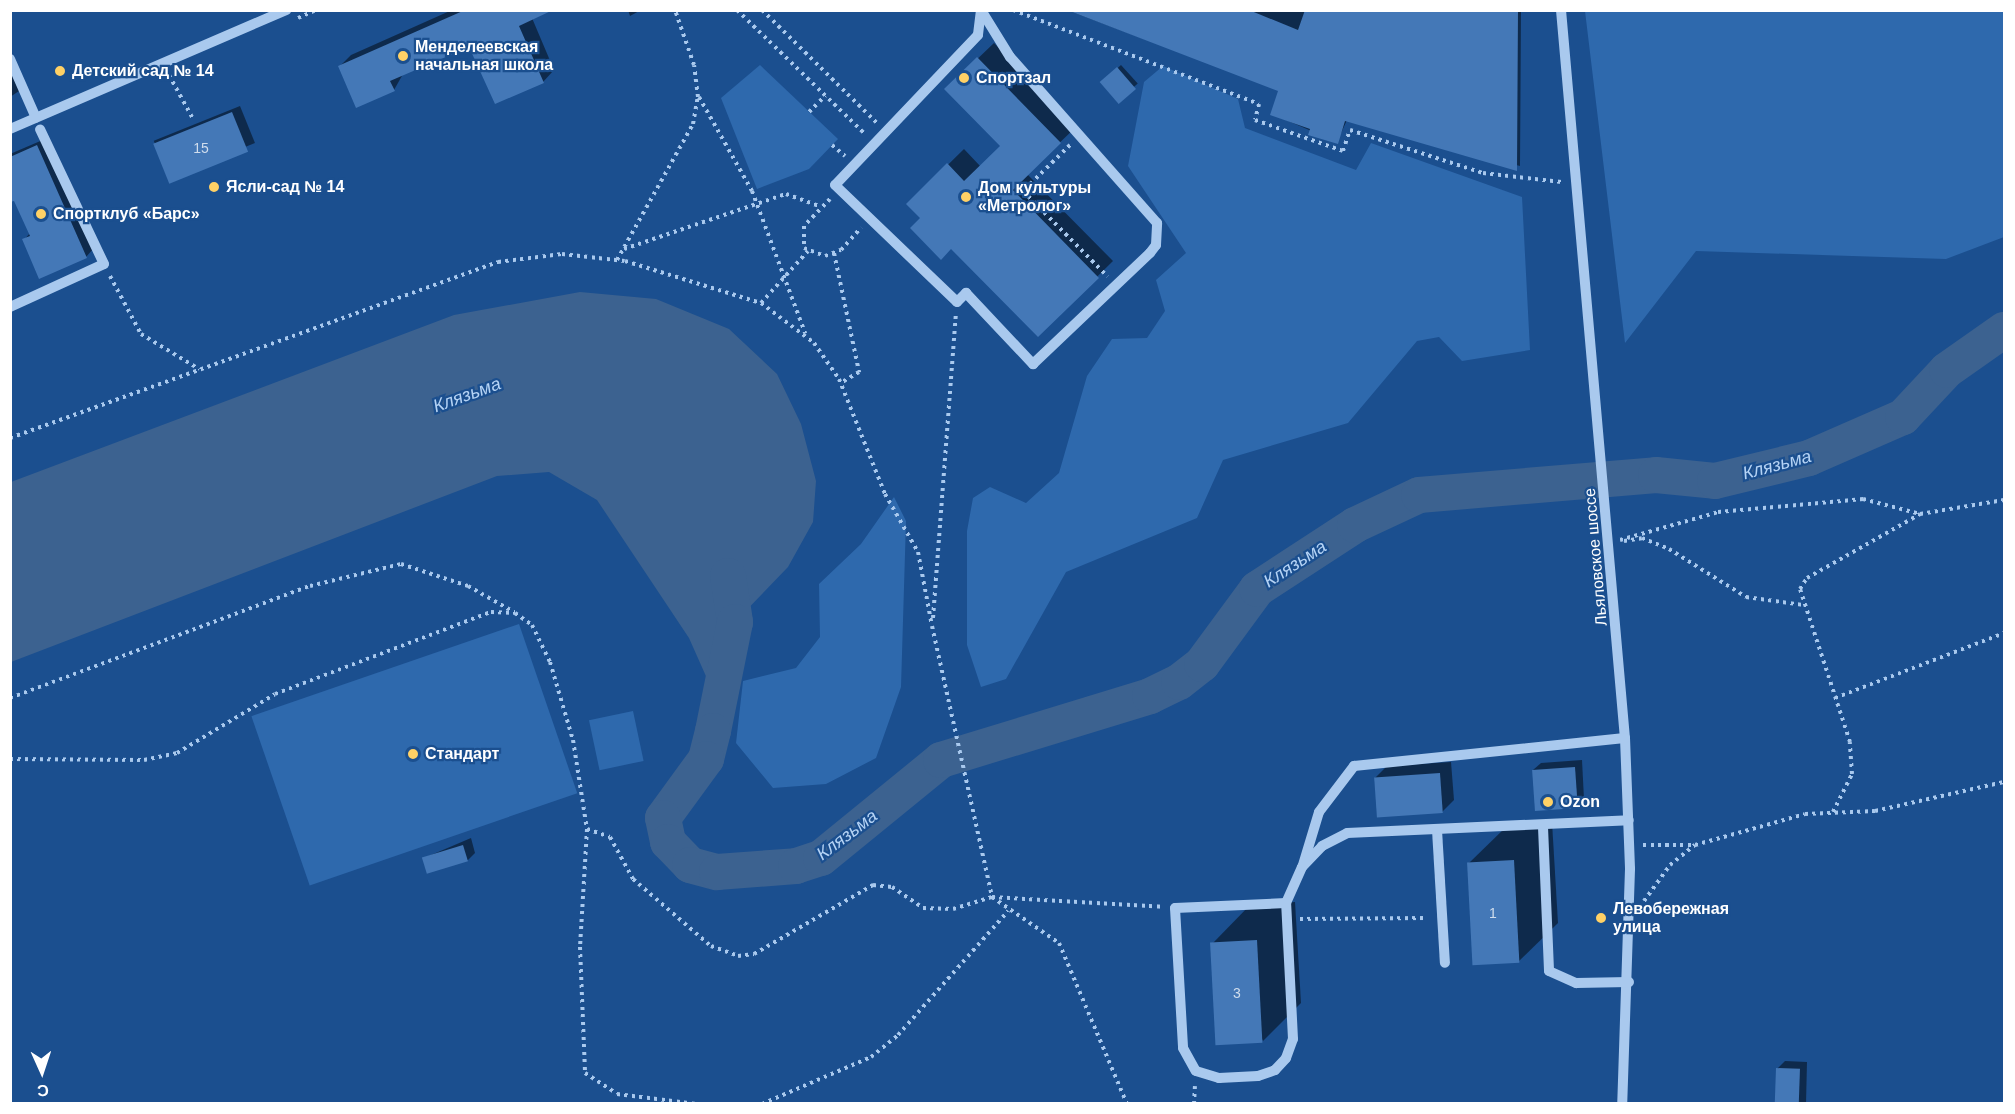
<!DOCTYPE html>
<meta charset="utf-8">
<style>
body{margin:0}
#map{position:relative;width:2015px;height:1114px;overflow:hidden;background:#1b4f8f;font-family:Arial,sans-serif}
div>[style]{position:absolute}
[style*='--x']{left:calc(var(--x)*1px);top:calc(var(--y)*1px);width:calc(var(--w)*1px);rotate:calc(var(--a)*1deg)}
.green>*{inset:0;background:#2e69ad;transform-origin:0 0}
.water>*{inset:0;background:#3c6290}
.shadow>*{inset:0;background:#0007;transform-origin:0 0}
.river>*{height:36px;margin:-18px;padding:0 18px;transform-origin:18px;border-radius:18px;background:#3c6290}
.building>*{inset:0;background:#4478b7;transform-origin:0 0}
.path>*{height:4px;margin-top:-2px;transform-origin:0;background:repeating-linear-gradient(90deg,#a9c9ee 0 3px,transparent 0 7.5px)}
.minor>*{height:10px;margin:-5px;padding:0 5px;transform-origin:5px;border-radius:5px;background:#a9c9ee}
.dots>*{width:16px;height:16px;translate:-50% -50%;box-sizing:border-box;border:3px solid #1b4f8f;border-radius:50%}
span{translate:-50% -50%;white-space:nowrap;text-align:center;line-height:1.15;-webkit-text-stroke:4.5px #1b4f8f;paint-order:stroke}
.number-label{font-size:14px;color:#d0dded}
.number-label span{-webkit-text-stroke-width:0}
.poi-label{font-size:16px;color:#fff;font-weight:700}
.left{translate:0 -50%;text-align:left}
.street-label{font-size:16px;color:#fff}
.water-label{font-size:18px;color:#b5d3f5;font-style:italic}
.frame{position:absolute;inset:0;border:12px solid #fff;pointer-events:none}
.north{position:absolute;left:12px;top:1042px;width:60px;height:60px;-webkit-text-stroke:4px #1b4f8f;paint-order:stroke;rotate:177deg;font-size:16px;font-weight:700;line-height:24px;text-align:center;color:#fff}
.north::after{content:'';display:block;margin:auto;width:21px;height:27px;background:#fff;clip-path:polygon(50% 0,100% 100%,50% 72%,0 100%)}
</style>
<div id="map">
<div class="green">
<i style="clip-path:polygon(1585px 11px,2004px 11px,2004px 237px,1946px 259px,1696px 251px,1625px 343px)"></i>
<i style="clip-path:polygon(760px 65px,838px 139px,809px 169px,757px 189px,721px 98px)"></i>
<i style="clip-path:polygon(1163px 66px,1238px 99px,1245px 128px,1356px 170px,1371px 143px,1522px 197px,1530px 350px,1462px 361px,1439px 337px,1417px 341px,1348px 423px,1223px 460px,1197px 518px,1066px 572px,1006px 679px,981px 687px,967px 645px,967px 531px,973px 498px,990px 487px,1026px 503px,1059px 473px,1087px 376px,1112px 339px,1147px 338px,1165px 311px,1156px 280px,1186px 253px,1128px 166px,1144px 82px)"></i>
<i style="clip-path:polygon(894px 497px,906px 521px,901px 687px,876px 758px,826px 784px,773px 788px,736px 743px,743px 681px,796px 668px,820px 637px,819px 584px,861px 544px)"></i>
<i style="left:519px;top:624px;width:179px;height:283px;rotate:71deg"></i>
<i style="left:633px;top:711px;width:51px;height:45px;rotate:78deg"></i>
</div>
<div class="water">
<i style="clip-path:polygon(580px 292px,656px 299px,729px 329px,777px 374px,801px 424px,816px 481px,813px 522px,788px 567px,735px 622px,717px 701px,689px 638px,597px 500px,549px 472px,497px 476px,11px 662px,11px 482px,454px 315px)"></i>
</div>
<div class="shadow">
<i style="clip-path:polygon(452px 10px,544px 10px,532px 18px,554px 70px,543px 82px,470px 45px,403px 74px,394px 90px,340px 66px,351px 55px)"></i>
<i style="clip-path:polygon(628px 10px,641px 10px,630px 16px)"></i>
<i style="clip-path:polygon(1067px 10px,1521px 10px,1520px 166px,1347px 120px,1337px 142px,1272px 114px,1280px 90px)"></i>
<i style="clip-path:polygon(994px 43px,1076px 127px,1027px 174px,1113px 261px,1038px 335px,908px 204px,964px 149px,981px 167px,1002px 146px,946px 89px)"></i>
<i style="clip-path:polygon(10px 54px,25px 87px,10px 97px)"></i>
<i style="left:1121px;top:65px;width:25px;height:25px;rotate:48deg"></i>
<i style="left:240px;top:106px;width:40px;height:93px;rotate:68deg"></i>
<i style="clip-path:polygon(45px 139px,93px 249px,86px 257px,24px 240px,30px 233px,15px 199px,10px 201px,10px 154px)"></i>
<i style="clip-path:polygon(1582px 760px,1584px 799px,1577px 807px,1533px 770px,1541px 763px)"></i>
<i style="clip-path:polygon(1451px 762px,1454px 800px,1442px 812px,1375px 778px,1387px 766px)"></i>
<i style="clip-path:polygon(1552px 822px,1558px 923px,1519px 961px,1469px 863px,1508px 825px)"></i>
<i style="clip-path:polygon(471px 838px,475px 853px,468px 860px,424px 858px)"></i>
<i style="clip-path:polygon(1295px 902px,1301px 1003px,1263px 1041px,1212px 944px,1250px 905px)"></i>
<i style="clip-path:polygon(1785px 1061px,1807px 1062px,1806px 1104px,1776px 1104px,1777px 1069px)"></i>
</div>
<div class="river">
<i style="--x:728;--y:576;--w:47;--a:81.3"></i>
<i style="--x:735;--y:622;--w:111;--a:101.4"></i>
<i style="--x:713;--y:731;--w:29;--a:104"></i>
<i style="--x:706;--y:759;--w:73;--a:126.1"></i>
<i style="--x:663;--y:818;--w:25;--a:78"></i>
<i style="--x:668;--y:842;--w:32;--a:46"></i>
<i style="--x:690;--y:865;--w:28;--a:15"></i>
<i style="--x:717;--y:872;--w:79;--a:-4.3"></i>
<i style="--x:796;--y:866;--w:26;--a:-18"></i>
<i style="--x:821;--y:858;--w:155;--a:-39.2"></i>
<i style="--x:941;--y:760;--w:219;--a:-17"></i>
<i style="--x:1150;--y:696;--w:32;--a:-26"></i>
<i style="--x:1179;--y:682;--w:29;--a:-38"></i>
<i style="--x:1202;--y:664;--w:93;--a:-53.7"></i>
<i style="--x:1257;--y:589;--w:117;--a:-33.1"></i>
<i style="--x:1355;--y:525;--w:71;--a:-25.1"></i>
<i style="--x:1419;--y:495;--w:238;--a:-4.8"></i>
<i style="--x:1656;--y:475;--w:59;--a:5.8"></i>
<i style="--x:1715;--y:481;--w:97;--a:-13.7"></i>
<i style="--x:1809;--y:458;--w:103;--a:-23.6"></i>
<i style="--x:1903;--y:417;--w:64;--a:-46.9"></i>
<i style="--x:1947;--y:370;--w:70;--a:-35.1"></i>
</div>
<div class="building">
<i style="clip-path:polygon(465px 10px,553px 10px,519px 26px,544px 83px,495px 104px,469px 47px,390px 81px,395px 91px,356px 108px,338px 66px)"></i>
<i style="clip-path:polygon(1067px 10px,1249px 10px,1298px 30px,1305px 10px,1518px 10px,1517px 171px,1345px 121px,1338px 144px,1308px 135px,1310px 129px,1270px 115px,1278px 91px)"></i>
<i style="clip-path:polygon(977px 57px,1061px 143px,1013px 190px,1099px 278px,1038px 337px,951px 249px,941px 260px,910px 228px,920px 218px,906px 204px,947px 163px,964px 181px,1000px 146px,944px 89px)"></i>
<i style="left:1117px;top:67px;width:29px;height:23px;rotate:49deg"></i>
<i style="left:232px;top:112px;width:43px;height:85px;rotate:68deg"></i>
<i style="clip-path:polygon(37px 145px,87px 258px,39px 279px,22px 239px,30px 236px,14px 201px,10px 202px,10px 157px)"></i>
<i style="left:1575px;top:767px;width:41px;height:43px;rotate:86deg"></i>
<i style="left:1440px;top:773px;width:40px;height:66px;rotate:86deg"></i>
<i style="left:463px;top:845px;width:17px;height:43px;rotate:73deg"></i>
<i style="left:1514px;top:860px;width:103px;height:47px;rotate:87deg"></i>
<i style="left:1257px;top:940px;width:103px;height:47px;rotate:87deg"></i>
<i style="left:1776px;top:1068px;width:24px;height:36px;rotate:2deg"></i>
</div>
<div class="path">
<i style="--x:737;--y:10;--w:177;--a:44.1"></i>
<i style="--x:762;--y:10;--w:161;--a:44.5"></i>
<i style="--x:1013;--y:10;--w:263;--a:20.9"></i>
<i style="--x:1259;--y:104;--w:16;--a:104"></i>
<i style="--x:1255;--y:120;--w:93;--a:19.4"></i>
<i style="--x:1343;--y:151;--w:22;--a:-72"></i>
<i style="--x:1350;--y:130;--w:140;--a:17.9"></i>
<i style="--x:1483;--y:173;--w:79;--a:6.6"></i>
<i style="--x:298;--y:18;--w:20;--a:-24"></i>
<i style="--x:169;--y:75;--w:48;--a:61.3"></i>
<i style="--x:699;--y:97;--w:108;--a:60.6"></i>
<i style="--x:752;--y:191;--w:152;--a:69.5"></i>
<i style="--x:809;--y:112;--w:23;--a:-45"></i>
<i style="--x:832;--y:145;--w:17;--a:40"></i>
<i style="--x:1070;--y:145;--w:66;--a:135.6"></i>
<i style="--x:1023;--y:191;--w:120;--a:45.3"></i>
<i style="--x:830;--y:199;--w:37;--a:134"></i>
<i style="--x:804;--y:226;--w:22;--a:90"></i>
<i style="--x:804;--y:248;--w:22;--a:21"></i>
<i style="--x:825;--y:256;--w:17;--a:-21"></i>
<i style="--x:841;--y:250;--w:30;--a:-48"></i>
<i style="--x:624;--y:249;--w:171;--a:-18.8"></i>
<i style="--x:786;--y:194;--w:37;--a:20"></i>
<i style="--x:834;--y:253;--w:122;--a:78.1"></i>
<i style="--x:859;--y:372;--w:21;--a:149"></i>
<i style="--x:617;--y:260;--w:156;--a:-60.8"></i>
<i style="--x:693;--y:124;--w:27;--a:-80"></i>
<i style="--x:698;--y:97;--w:32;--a:-97"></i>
<i style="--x:694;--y:65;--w:58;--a:-109.1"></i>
<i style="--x:110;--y:276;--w:66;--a:61.9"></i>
<i style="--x:141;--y:334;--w:68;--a:31.1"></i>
<i style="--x:761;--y:303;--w:70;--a:-47.9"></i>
<i style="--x:10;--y:438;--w:519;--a:-19.83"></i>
<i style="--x:498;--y:262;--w:64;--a:-7.1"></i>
<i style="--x:562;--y:254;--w:63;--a:6.3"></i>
<i style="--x:625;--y:261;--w:142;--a:17.2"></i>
<i style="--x:761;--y:303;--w:66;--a:37"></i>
<i style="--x:814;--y:343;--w:44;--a:55.2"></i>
<i style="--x:839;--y:379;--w:124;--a:68.2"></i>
<i style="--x:885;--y:494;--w:67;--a:60.4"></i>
<i style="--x:918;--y:552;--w:75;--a:79.3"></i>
<i style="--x:1620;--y:540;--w:102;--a:-15.9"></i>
<i style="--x:1718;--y:512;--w:146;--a:-5.1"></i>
<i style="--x:1863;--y:499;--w:59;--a:14.7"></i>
<i style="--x:1624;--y:541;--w:18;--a:-9"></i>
<i style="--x:1642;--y:538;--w:29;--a:22"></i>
<i style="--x:1669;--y:549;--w:91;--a:31.9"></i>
<i style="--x:1746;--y:597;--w:59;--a:7.9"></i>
<i style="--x:933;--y:618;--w:304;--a:-85.7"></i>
<i style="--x:932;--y:626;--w:278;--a:77.5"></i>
<i style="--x:992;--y:897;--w:81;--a:34.5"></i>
<i style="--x:1059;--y:943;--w:175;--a:67.1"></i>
<i style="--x:10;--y:698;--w:320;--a:-20.5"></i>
<i style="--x:310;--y:586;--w:94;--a:-13.6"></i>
<i style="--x:401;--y:564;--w:71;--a:18.2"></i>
<i style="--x:468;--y:586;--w:53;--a:29.5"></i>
<i style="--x:1835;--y:698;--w:181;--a:-21"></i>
<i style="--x:10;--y:759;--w:134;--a:0.4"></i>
<i style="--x:144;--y:760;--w:34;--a:-12"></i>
<i style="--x:177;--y:753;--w:114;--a:-31"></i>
<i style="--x:275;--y:694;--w:231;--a:-20.8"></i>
<i style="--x:491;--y:612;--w:24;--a:2"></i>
<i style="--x:515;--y:613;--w:21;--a:35"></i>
<i style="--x:532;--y:625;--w:41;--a:64.1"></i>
<i style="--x:550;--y:662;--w:81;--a:73.6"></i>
<i style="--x:573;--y:740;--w:90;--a:81.1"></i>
<i style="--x:587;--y:829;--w:118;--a:93.4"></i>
<i style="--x:580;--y:947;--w:126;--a:87.7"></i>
<i style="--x:585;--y:1073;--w:38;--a:33"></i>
<i style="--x:617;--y:1094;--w:80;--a:7.2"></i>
<i style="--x:1833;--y:812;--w:42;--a:-63.4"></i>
<i style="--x:1852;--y:774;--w:32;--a:-94"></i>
<i style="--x:1850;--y:742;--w:161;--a:-108.1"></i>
<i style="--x:1800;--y:589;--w:13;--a:-58"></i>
<i style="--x:1807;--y:578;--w:130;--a:-29.5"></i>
<i style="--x:1920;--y:514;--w:85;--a:-9.5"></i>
<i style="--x:587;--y:829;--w:24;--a:19"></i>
<i style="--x:610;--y:837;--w:48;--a:61.3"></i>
<i style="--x:633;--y:879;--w:103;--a:40.7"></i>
<i style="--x:711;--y:946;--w:29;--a:20"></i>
<i style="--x:738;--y:956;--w:16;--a:-7"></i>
<i style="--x:754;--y:954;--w:138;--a:-30.1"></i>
<i style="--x:873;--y:885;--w:19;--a:6"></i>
<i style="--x:892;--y:887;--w:37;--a:34"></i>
<i style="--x:923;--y:908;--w:30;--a:2"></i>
<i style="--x:953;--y:909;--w:41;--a:-17.1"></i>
<i style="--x:992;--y:897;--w:171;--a:3.3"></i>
<i style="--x:1643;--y:845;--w:52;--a:0"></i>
<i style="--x:1695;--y:845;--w:114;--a:-15.7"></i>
<i style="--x:1805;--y:814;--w:70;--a:-2.5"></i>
<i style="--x:1875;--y:811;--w:132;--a:-12.7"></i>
<i style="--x:1644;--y:901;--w:44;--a:-54.2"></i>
<i style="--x:1670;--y:865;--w:32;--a:-39"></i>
<i style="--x:1300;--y:919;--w:127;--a:-0.5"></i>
<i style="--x:762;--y:1104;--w:119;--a:-23.3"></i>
<i style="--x:871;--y:1057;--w:35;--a:-39"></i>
<i style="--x:898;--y:1035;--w:166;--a:-48.4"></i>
<i style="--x:1194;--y:1104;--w:18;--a:-87"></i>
</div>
<div class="minor">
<i style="--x:981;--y:10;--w:25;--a:97"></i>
<i style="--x:978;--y:35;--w:207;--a:133.6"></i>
<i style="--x:835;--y:185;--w:169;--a:43.8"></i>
<i style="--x:957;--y:302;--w:13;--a:-45"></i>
<i style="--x:966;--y:293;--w:98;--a:46.7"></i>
<i style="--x:1033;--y:364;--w:161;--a:-43.5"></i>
<i style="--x:1150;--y:253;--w:10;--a:-53"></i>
<i style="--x:1156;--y:245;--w:22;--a:-87"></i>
<i style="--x:1157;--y:223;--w:222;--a:-131.5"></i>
<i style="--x:1010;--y:57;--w:55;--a:-121.7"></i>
<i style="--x:1561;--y:10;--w:731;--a:84.98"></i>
<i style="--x:1625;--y:738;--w:131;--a:87.8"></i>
<i style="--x:1630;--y:869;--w:235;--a:91.9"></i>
<i style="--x:10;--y:59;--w:64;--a:66.2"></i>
<i style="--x:10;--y:129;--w:301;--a:-23.3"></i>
<i style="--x:10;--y:307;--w:103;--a:-24.6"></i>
<i style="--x:104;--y:264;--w:149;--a:-115.4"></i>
<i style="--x:1543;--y:827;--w:144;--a:87.6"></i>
<i style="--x:1549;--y:971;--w:30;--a:24"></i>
<i style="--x:1576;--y:983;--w:53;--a:-1.1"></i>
<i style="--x:1437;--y:830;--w:133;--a:86.6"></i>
<i style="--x:1303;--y:865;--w:55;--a:-73.2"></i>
<i style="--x:1319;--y:812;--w:58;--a:-52.7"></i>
<i style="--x:1354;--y:766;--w:272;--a:-5.9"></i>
<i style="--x:1286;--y:903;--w:111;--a:177.4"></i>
<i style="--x:1175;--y:908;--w:140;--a:86.7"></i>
<i style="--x:1183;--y:1048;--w:26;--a:61"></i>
<i style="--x:1196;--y:1071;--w:24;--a:17"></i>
<i style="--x:1219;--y:1078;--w:39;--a:-3"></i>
<i style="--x:1258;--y:1076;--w:18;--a:-19"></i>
<i style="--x:1275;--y:1070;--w:16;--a:-47"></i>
<i style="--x:1286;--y:1058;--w:20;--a:-70"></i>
<i style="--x:1293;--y:1039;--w:136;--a:-92.9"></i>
<i style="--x:1286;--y:903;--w:39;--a:-66"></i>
<i style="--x:1302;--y:867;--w:29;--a:-46"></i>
<i style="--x:1322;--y:846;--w:28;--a:-27"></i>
<i style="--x:1347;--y:833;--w:282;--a:-2.6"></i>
</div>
<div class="dots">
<i style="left:403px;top:56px;background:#ffd166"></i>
<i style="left:60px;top:71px;background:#ffd166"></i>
<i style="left:964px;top:78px;background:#ffd166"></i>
<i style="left:214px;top:187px;background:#ffd166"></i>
<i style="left:966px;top:197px;background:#ffd166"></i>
<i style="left:41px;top:214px;background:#ffd166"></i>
<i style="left:413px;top:754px;background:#ffd166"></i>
<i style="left:1548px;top:802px;background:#ffd166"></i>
<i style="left:1601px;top:918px;background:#ffd166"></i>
</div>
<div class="number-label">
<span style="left:201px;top:148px">15</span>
<span style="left:1493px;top:913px">1</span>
<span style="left:1237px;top:993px">3</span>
</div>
<div class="poi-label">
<span class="left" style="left:415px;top:56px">Менделеевская<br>начальная школа</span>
<span class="left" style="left:72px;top:71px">Детский сад № 14</span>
<span class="left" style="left:976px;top:78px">Спортзал</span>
<span class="left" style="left:226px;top:187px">Ясли-сад № 14</span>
<span class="left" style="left:978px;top:197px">Дом культуры<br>«Метролог»</span>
<span class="left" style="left:53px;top:214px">Спортклуб «Барс»</span>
<span class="left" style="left:425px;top:754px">Стандарт</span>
<span class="left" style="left:1560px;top:802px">Ozon</span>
<span class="left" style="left:1613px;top:918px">Левобережная<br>улица</span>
</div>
<div class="street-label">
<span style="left:1596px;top:557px;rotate:-95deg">Льяловское шоссе</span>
</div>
<div class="water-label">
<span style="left:467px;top:395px;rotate:-20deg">Клязьма</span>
<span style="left:1777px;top:465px;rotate:-15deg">Клязьма</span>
<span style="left:1295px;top:564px;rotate:-33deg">Клязьма</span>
<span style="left:847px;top:835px;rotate:-37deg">Клязьма</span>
</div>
<div class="frame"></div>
<div class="north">С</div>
</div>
